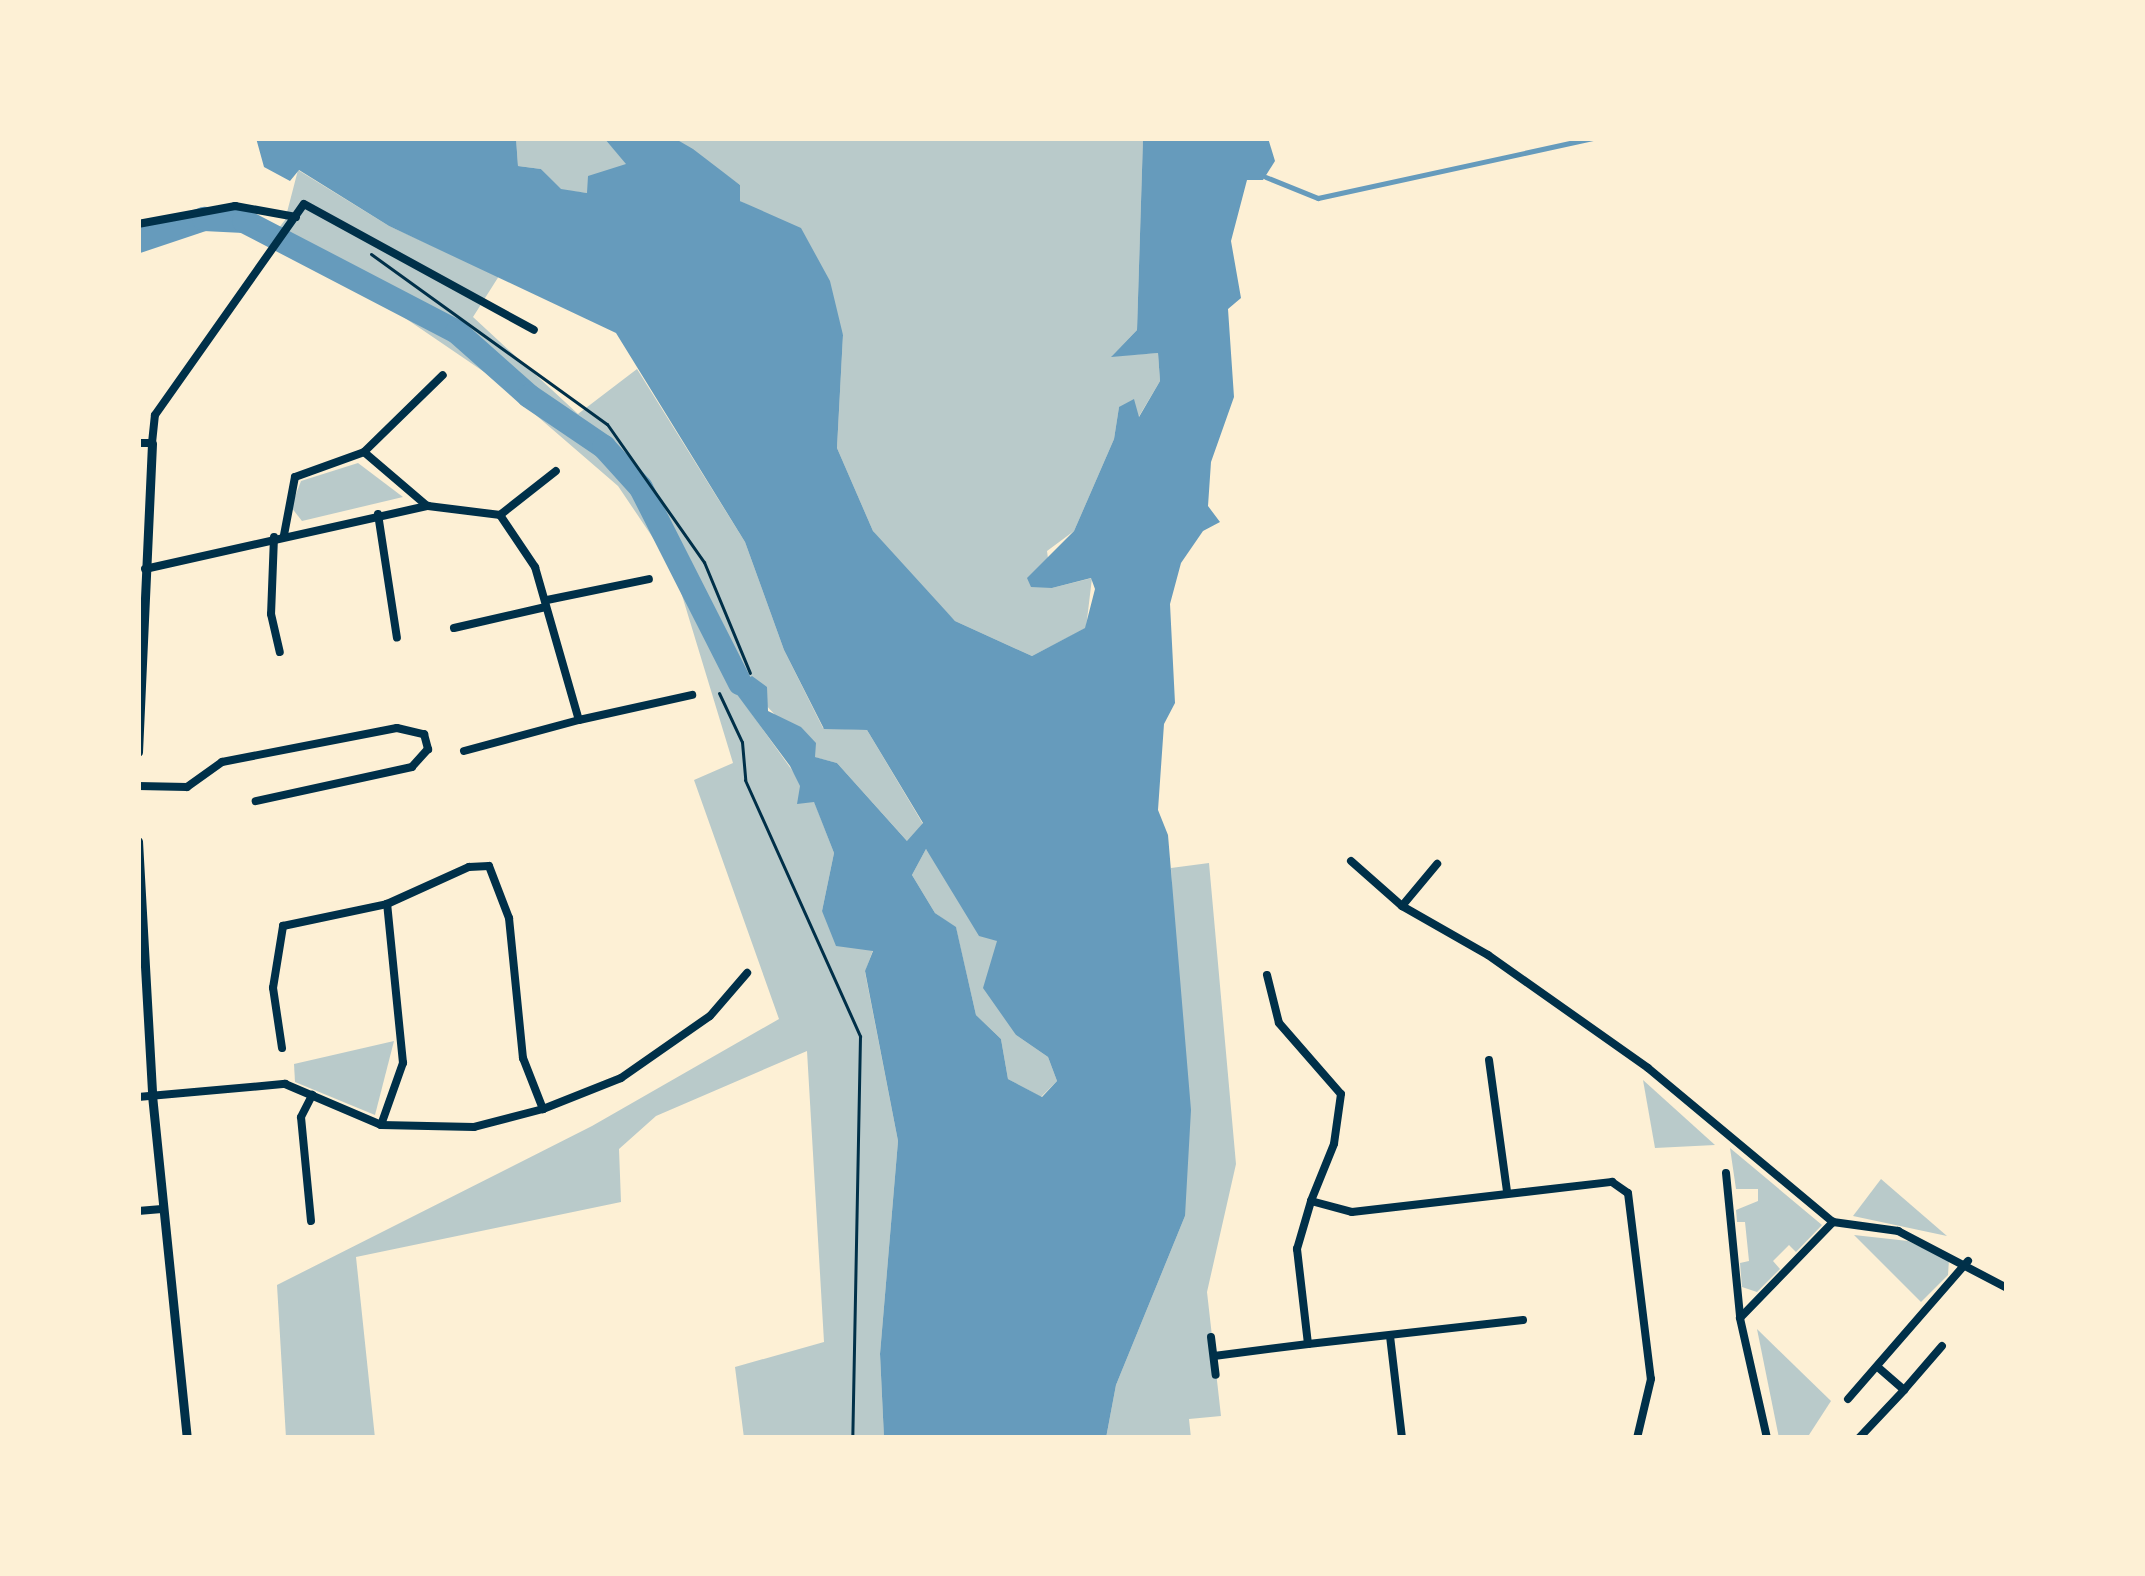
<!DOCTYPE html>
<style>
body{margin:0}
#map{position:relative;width:2145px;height:1576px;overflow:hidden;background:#fdf0d5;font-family:Merriweather,serif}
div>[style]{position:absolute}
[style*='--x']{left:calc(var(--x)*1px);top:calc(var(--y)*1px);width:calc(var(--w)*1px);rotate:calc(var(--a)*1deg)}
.green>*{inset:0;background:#b9caca}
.water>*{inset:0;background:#669bbc}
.stream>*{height:4.5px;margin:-2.25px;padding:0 2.25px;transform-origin:2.25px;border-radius:2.25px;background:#669bbc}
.river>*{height:24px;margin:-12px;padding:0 12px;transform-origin:12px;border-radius:12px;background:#669bbc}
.path>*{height:3px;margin:-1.5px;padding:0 1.5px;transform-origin:1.5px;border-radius:1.5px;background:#003049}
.minor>*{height:8px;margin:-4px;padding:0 4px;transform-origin:4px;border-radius:4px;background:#003049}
.tertiary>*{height:9px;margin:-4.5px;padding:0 4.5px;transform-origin:4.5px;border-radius:4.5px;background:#003049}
span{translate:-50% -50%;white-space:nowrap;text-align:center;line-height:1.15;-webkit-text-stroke:12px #fdf0d5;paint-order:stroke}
.frame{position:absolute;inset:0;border:141px solid #fdf0d5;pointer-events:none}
</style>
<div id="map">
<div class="green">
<i style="clip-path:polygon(516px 138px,604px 138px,627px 164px,587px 193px,561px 190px,541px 169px,518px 166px)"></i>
<i style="clip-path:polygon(674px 138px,1143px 138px,1137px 330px,1112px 356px,1158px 353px,1160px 381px,1138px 418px,1119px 407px,1114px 439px,1074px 531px,1047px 551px,1052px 588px,1092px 578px,1086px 628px,1032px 656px,955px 621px,899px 565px,873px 531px,837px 448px,843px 335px,757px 210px,740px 201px,740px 185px)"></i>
<i style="clip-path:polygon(298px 170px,389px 226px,499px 276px,473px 317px,578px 414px,637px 369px,745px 542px,784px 650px,823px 728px,867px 730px,923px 824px,908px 842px,837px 763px,814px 757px,764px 703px,734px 689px,814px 801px,834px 853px,822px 911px,873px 950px,865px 972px,898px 1141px,880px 1354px,884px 1438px,744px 1438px,735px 1367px,824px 1342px,807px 1051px,656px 1116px,619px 1149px,621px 1202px,356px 1257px,375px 1438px,286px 1438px,277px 1285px,592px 1126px,779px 1019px,694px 780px,733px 763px,674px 569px,618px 486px,493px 378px,358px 286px,268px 242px,285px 220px)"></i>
<i style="clip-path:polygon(358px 463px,403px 497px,302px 521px,291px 507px,301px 481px)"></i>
<i style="clip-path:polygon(926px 849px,997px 941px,1016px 1035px,1048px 1057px,1057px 1081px,1041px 1097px,1008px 1079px,1001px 1039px,976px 1015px,956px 928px,935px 913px,912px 875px)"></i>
<i style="clip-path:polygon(1209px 863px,1236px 1164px,1207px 1292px,1221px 1416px,1189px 1419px,1191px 1438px,1106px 1438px,1116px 1385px,1185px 1216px,1171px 868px)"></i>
<i style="clip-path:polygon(394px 1041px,375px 1115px,295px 1082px,294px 1064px)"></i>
<i style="clip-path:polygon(1643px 1080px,1715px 1145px,1655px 1148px)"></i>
<i style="clip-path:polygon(1730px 1148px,1822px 1225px,1796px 1252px,1789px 1245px,1773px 1261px,1780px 1269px,1757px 1292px,1742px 1287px,1740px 1263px,1749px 1261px,1745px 1222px,1737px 1222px,1736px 1210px,1758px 1201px,1758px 1189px,1736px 1189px)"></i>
<i style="clip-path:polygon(1881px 1179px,1947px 1236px,1853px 1216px)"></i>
<i style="clip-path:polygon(1854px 1235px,1908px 1241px,1949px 1260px,1948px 1275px,1921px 1302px)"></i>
<i style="clip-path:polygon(1757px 1329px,1831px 1401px,1807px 1438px,1779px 1438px)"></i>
</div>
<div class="water">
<i style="clip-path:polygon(evenodd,256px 138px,516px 138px,518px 166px,541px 169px,561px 189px,587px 193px,588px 176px,626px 164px,604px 138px,674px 138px,693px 149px,740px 185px,740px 201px,801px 228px,830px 281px,843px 335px,837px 448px,873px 531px,955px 621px,1032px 656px,1085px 628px,1095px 589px,1091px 578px,1052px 588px,1031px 587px,1027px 578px,1074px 531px,1114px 439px,1119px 407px,1134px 399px,1139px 417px,1160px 381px,1158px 353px,1111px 357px,1137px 330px,1143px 138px,1268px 138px,1275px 161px,1263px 180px,1247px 180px,1231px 241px,1241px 298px,1228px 309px,1234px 397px,1211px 462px,1208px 506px,1220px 522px,1203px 531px,1181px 563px,1170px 604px,1175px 703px,1164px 724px,1158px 810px,1168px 835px,1191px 1110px,1185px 1216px,1116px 1385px,1106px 1438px,884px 1438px,880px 1354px,898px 1141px,865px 971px,873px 951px,836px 946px,822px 911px,834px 853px,814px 802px,797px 804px,800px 786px,790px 766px,733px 689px,752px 676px,767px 687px,768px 711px,801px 727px,816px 743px,815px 757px,837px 763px,907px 841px,923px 823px,867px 730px,824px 729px,784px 650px,745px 542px,616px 333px,389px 226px,299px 170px,290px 181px,264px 167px,256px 138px,926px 849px,979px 936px,997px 941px,983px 988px,1016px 1035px,1048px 1057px,1057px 1081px,1042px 1097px,1008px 1079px,1001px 1039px,976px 1015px,956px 927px,935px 913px,912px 875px,926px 849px)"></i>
</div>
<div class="stream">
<i style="--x:1266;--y:177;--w:56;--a:22"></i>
<i style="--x:1318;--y:198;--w:282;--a:-12.3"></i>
</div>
<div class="river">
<i style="--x:138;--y:241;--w:70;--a:-18.4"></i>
<i style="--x:204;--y:219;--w:40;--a:2.9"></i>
<i style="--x:244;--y:221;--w:240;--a:27.5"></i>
<i style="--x:457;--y:332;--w:96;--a:41.6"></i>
<i style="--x:529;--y:396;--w:91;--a:34.2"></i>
<i style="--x:604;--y:447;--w:55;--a:47.9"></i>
<i style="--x:641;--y:488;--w:219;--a:63.1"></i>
</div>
<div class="path">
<i style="--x:371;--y:254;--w:291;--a:35.8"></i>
<i style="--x:607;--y:424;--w:169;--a:54.9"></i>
<i style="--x:704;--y:562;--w:120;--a:67.5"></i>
<i style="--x:719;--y:693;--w:54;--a:64.9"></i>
<i style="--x:742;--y:742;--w:38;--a:85"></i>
<i style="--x:745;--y:780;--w:281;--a:65.8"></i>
<i style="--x:860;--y:1036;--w:402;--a:91.1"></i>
</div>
<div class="minor">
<i style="--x:138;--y:224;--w:99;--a:-10.5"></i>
<i style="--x:235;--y:206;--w:62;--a:10.2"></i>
<i style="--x:138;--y:443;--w:14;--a:0"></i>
<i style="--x:152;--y:443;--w:28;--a:-84"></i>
<i style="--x:155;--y:415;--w:258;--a:-54.8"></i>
<i style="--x:304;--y:204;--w:262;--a:28.7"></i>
<i style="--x:364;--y:452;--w:110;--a:-44.3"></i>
<i style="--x:378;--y:514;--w:125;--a:81.3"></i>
<i style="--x:500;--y:515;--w:71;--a:-38.2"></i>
<i style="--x:284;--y:535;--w:59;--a:-79.3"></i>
<i style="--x:295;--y:477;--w:73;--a:-19.9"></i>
<i style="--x:364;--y:452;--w:82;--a:40.5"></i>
<i style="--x:274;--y:537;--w:77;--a:92.2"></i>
<i style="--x:271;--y:614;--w:39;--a:77"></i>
<i style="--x:145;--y:569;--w:290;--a:-12.6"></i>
<i style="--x:428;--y:506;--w:73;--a:7.1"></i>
<i style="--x:500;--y:515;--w:63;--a:56.1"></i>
<i style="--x:535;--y:567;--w:159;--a:74"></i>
<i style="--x:579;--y:720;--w:116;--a:-12.5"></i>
<i style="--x:547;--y:600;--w:104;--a:-11.6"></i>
<i style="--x:454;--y:628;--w:94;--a:-12.9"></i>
<i style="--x:464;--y:751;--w:119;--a:-15.1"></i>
<i style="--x:138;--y:786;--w:49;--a:1.2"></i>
<i style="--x:187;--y:787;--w:43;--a:-35.5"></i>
<i style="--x:222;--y:762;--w:178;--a:-11"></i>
<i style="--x:397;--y:728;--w:28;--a:13"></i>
<i style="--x:424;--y:734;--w:16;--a:75"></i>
<i style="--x:428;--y:749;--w:24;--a:132"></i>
<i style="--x:412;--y:767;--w:160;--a:167.7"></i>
<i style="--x:1351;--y:861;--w:68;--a:41.4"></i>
<i style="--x:1402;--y:906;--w:99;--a:29.7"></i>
<i style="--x:1488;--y:955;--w:196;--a:35.2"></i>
<i style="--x:1648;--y:1068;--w:241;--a:39.8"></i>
<i style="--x:1833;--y:1222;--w:66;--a:7.9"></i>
<i style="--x:1898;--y:1231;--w:123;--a:27.6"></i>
<i style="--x:1402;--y:906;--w:55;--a:-50.2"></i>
<i style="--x:1267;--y:975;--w:49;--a:76"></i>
<i style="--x:1279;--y:1023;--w:94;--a:48.9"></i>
<i style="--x:1341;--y:1094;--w:50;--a:98"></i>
<i style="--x:1334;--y:1144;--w:61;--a:112"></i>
<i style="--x:282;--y:1048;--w:61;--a:-98.5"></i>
<i style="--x:273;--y:988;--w:63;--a:-80.8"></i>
<i style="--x:283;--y:926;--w:106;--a:-11.9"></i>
<i style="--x:1489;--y:1060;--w:133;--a:82.2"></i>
<i style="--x:138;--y:1097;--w:148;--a:-5.1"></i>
<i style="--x:285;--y:1084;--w:104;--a:23.1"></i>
<i style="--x:381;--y:1125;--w:66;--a:-70.5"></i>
<i style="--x:403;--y:1063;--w:160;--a:-95.7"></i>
<i style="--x:387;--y:904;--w:90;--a:-24.3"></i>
<i style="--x:469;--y:867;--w:20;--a:-3"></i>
<i style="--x:489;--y:866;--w:56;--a:69"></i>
<i style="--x:509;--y:918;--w:141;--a:84.3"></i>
<i style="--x:523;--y:1058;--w:55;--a:68.6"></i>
<i style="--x:543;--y:1109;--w:71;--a:165.4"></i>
<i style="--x:474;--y:1127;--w:93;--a:-178.8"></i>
<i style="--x:543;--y:1109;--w:84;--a:-21.7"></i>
<i style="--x:621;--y:1078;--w:108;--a:-34.9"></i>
<i style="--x:710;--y:1016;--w:57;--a:-49.3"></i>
<i style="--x:1726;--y:1173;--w:144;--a:84.4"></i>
<i style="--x:138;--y:1211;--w:24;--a:-5"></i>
<i style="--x:311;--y:1221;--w:104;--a:-95.5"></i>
<i style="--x:301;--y:1117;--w:25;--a:-63"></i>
<i style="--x:1523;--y:1320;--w:216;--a:173.6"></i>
<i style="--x:1308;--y:1344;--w:96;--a:-96.6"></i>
<i style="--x:1297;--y:1249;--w:50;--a:-73.7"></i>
<i style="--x:1311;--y:1201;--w:42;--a:15"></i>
<i style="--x:1352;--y:1212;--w:262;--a:-6.6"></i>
<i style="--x:1612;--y:1182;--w:19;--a:35"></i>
<i style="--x:1628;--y:1193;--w:187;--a:83"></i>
<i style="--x:1651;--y:1379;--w:61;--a:103.3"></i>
<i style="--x:1390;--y:1336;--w:103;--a:83.3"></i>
<i style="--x:1211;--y:1337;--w:38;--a:83"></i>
<i style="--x:1214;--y:1356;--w:95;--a:-7.3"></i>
<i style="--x:1880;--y:1369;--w:32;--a:41"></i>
<i style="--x:1904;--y:1390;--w:58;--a:-49.2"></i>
<i style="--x:1848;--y:1399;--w:183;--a:-49"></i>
<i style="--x:1767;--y:1438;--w:123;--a:-102.7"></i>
<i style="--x:1740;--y:1318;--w:134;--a:-45.9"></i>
<i style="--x:1859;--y:1438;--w:66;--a:-46.8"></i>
</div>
<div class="tertiary">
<i style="--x:138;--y:752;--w:309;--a:-87.4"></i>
<i style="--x:138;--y:841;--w:254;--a:86.8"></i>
<i style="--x:152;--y:1095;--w:345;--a:84.2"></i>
</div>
<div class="frame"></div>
</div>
